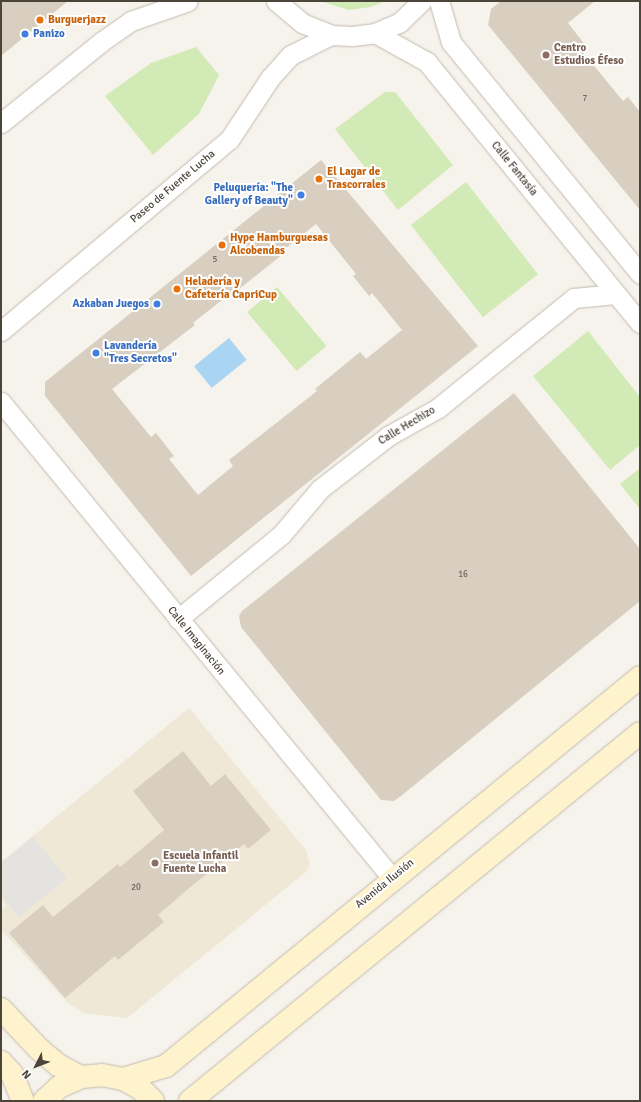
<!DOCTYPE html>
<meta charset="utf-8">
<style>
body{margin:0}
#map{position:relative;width:641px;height:1102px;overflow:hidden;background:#f6f3ec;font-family:Signika,sans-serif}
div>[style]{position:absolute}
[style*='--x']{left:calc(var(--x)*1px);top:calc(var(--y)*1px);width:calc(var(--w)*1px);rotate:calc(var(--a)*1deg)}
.education>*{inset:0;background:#efe8d6}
.green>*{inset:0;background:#d2eab5;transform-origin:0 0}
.parking>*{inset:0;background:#e5e3e0}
.water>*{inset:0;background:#a9d4f2;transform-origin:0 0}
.building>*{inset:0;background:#d8cfc1}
.roads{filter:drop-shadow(0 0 1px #c2bbae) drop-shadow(0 0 1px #c2bbae)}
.street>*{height:19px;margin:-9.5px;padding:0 9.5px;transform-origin:9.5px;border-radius:9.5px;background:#fff}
.secondary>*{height:22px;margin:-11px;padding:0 11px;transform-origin:11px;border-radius:11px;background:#fff3cd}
.dots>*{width:11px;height:11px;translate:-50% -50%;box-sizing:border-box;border:2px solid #fff;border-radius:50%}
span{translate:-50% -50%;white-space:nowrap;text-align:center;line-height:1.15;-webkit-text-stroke:4px #fff;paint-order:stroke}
.number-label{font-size:9px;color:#6e675b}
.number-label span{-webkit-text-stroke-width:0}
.food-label{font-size:11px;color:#c56008;font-weight:700}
.left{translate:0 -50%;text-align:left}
.shop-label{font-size:11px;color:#366cbe;font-weight:700}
.right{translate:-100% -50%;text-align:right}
.education-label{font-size:11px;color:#785e54;font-weight:700}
.street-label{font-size:11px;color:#4b4439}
.frame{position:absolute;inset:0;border:2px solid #4b4439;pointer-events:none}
.north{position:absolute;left:16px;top:1046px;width:40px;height:40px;-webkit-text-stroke:3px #fff;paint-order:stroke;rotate:228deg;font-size:11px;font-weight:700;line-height:16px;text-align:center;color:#4b4439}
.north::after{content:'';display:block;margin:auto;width:14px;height:18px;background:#4b4439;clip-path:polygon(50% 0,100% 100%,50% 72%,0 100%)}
</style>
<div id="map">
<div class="education">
<i style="clip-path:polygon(189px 708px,306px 850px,310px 864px,307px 871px,127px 1018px,84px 1013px,68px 1003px,1px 930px,1px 910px,6px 905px,1px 900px,1px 862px)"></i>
</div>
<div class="green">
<i style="clip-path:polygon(320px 1px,385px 1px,371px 7px,349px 10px)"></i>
<i style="clip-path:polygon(196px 47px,219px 75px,199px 114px,153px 155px,105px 96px,151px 63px)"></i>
<i style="clip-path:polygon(385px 92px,395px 92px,453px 165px,398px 210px,335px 129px)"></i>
<i style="left:466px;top:182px;width:117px;height:70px;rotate:52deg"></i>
<i style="left:277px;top:287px;width:77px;height:39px;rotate:50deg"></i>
<i style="clip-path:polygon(588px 331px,640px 397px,640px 445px,610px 470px,533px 376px)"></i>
<i style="clip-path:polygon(640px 468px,640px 509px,620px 484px)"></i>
</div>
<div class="parking">
<i style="clip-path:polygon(33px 837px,67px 878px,19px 917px,1px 895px,1px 863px)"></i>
</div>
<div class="water">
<i style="left:229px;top:338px;width:28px;height:45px;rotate:51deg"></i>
</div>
<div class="building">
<i style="clip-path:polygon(1px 1px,68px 1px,1px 56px)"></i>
<i style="clip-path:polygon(501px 1px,595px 1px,568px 23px,586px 46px,581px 50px,623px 101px,628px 97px,640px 112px,640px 210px,488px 25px,491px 9px)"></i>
<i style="clip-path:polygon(evenodd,321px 160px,478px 346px,191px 576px,45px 396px,45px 382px,321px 160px,316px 224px,356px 274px,353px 276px,369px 296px,372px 293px,402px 330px,366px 359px,360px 352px,315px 389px,317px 391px,229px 460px,233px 466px,198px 495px,169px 459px,174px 456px,156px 433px,151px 437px,112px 389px,195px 325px,193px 323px,237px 288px,238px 290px,283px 254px,281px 252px,316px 224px)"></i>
<i style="clip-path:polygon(514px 393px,640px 549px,640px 601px,401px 796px,394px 801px,381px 800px,241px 627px,239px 616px,242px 611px)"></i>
<i style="clip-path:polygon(183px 751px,211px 786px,225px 774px,271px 830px,248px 849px,244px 844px,188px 889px,158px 915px,164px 922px,118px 960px,115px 956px,65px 998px,9px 933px,43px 905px,53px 917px,118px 864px,120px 867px,164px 830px,133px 791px)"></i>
</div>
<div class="roads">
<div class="street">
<i style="--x:276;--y:1;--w:34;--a:40"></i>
<i style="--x:302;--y:23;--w:31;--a:22"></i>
<i style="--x:331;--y:35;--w:21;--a:3"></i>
<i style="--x:352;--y:36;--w:23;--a:-7"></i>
<i style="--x:375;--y:33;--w:26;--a:-23"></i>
<i style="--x:399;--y:23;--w:32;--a:-44"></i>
<i style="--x:439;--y:1;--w:43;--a:73.7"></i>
<i style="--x:451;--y:42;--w:299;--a:50.8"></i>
<i style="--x:375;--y:33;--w:60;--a:29.1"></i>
<i style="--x:427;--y:62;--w:337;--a:50.8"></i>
<i style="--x:1;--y:123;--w:129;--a:-39"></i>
<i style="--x:101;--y:42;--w:37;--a:-35"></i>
<i style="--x:131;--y:21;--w:60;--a:-19.3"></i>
<i style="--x:1;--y:331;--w:297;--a:-40"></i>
<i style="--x:229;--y:140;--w:74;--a:-56.5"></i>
<i style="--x:270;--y:78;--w:31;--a:-48"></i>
<i style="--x:291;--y:55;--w:45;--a:-26.6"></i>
<i style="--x:1;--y:402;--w:616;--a:50.6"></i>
<i style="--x:178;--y:619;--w:133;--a:-39.2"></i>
<i style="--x:281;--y:535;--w:60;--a:-49.7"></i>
<i style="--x:320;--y:489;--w:86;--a:-37.9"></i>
<i style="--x:388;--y:436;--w:57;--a:-29.2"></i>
<i style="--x:438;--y:408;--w:175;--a:-39"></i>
<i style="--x:574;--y:298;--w:42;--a:-5.4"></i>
</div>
<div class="secondary">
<i style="--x:1;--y:1009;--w:55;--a:46.5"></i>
<i style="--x:39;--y:1049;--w:25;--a:40"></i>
<i style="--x:58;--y:1065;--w:26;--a:28"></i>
<i style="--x:1;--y:1062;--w:16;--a:47"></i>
<i style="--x:12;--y:1074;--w:29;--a:68"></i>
<i style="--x:123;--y:1079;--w:45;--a:-16.8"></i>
<i style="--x:166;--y:1066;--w:613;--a:-39.37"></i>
<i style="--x:44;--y:1101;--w:21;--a:-43"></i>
<i style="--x:59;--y:1087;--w:24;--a:-24"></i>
<i style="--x:81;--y:1077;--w:21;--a:-5"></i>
<i style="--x:102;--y:1075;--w:21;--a:11"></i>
<i style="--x:123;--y:1079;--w:21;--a:29"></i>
<i style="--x:141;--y:1089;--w:17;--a:45"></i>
<i style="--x:190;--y:1101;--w:581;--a:-39.28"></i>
</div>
</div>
<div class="dots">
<i style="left:40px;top:20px;background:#e8710a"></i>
<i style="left:25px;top:34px;background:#3f7fe0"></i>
<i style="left:546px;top:55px;background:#8d6e63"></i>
<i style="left:319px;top:179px;background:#e8710a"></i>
<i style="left:301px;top:195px;background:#3f7fe0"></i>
<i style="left:222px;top:245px;background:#e8710a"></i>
<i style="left:177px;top:289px;background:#e8710a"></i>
<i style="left:157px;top:304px;background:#3f7fe0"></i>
<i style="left:96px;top:353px;background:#3f7fe0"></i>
<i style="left:155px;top:863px;background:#8d6e63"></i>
</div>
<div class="number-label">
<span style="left:585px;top:99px">7</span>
<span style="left:215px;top:260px">5</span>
<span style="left:463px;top:575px">16</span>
<span style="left:136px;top:888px">20</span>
</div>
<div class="food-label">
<span class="left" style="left:48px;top:20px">Burguerjazz</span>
<span class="left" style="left:327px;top:179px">El Lagar de<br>Trascorrales</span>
<span class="left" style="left:230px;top:245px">Hype Hamburguesas<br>Alcobendas</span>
<span class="left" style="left:185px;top:289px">Heladería y<br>Cafetería CapriCup</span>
</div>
<div class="shop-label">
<span class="left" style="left:33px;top:34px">Panizo</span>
<span class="right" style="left:293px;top:195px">Peluquería: "The<br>Gallery of Beauty"</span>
<span class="right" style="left:149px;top:304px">Azkaban Juegos</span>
<span class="left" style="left:104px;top:353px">Lavandería<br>"Tres Secretos"</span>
</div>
<div class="education-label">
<span class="left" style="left:554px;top:55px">Centro<br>Estudios Éfeso</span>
<span class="left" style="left:163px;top:863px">Escuela Infantil<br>Fuente Lucha</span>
</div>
<div class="street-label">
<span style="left:514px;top:169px;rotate:51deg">Calle Fantasía</span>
<span style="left:173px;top:187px;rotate:-40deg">Paseo de Fuente Lucha</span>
<span style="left:407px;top:426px;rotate:-31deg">Calle Hechizo</span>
<span style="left:196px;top:641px;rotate:51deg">Calle Imaginación</span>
<span style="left:385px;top:884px;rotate:-39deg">Avenida Ilusión</span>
</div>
<div class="frame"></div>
<div class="north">N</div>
</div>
